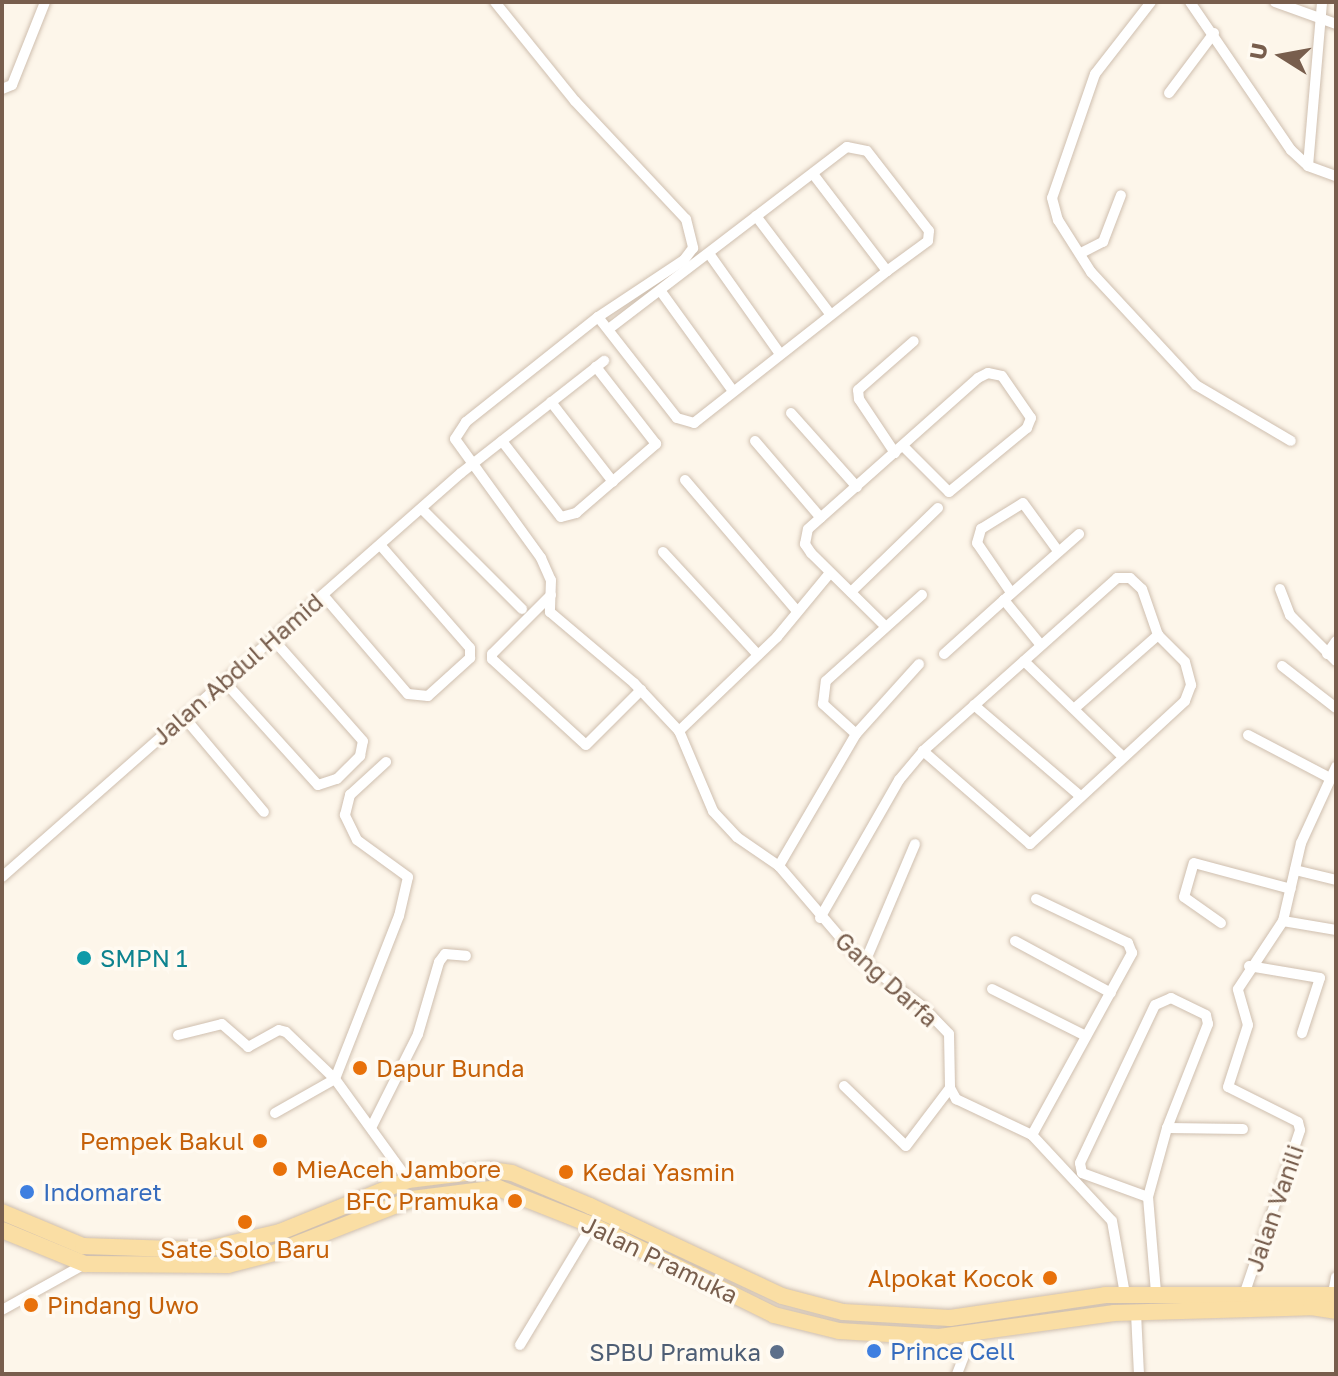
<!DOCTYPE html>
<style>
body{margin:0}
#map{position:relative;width:1338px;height:1376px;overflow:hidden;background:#fdf6ea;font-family:"Golos Text",sans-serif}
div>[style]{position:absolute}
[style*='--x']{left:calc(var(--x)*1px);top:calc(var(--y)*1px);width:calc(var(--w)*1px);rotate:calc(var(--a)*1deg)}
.roads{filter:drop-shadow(0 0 2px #cfbfaf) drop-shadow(0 0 2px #cfbfaf)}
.minor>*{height:10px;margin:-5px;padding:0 5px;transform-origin:5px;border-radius:5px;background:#fff}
.primary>*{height:16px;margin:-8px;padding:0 8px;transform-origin:8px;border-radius:8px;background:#fadea4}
.dots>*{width:22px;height:22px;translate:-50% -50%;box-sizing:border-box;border:4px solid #fffaf1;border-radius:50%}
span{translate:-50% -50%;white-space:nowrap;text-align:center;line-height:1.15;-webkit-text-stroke:7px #fffaf1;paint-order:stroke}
.street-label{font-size:24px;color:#785e4d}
.culture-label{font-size:24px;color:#0d838f}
.left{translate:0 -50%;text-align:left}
.food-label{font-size:24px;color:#c56008}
.right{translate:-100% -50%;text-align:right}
.shop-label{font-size:24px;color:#366cbe}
.service-label{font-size:24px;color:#4e5e75}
.frame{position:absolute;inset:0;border:4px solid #785e4d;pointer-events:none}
.north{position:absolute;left:1242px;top:16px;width:80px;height:80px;-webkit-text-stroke:6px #fffaf1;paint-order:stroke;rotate:281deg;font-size:22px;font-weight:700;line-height:32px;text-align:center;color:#785e4d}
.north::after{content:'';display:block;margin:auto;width:28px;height:36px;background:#785e4d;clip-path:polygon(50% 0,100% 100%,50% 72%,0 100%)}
</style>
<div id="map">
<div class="roads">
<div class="minor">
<i style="--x:495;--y:2;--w:127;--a:51.1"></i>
<i style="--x:575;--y:101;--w:162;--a:46.8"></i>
<i style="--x:686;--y:219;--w:30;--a:76"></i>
<i style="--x:693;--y:248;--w:15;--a:127"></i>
<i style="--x:684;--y:260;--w:103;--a:146.5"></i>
<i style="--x:598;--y:317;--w:169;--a:141.5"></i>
<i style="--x:466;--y:422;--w:20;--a:123"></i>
<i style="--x:455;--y:439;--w:147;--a:54.1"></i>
<i style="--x:541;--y:558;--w:24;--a:66"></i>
<i style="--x:551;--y:580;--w:32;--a:92"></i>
<i style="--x:550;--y:612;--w:110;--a:40.2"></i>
<i style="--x:634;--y:683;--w:66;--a:46.8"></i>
<i style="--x:1151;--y:2;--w:91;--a:127.9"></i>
<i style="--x:1095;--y:74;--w:131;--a:109.1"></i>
<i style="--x:1052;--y:198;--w:23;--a:75"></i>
<i style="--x:1058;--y:220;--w:62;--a:57.6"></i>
<i style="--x:1091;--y:272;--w:154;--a:47.1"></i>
<i style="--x:1196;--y:385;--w:110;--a:30.5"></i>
<i style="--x:1190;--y:2;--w:179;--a:55.7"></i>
<i style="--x:1291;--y:150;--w:23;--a:43"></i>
<i style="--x:1308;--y:166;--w:30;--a:20"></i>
<i style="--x:1275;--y:2;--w:65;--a:19.8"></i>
<i style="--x:2;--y:89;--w:11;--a:-22"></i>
<i style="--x:12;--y:85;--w:89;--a:-68.3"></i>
<i style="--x:1169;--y:93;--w:75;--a:-53.1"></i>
<i style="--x:1308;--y:166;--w:165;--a:-85.1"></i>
<i style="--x:756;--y:216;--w:123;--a:52.9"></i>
<i style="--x:1081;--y:253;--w:25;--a:-27"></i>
<i style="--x:1103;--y:242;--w:50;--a:-69"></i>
<i style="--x:710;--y:255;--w:121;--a:54.7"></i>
<i style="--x:662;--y:293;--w:121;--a:54.1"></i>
<i style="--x:598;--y:317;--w:128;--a:52"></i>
<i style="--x:677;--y:418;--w:18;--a:16"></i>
<i style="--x:694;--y:423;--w:246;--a:-38.2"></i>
<i style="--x:887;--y:271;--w:122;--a:-127.3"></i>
<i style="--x:610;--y:328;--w:298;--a:-37.4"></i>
<i style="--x:847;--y:147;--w:20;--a:11"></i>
<i style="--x:867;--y:151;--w:101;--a:52.2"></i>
<i style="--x:929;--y:231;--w:10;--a:96"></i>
<i style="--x:928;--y:241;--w:51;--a:143.8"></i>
<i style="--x:551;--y:402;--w:101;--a:52.2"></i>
<i style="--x:791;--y:413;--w:99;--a:48.3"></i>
<i style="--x:502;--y:441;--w:96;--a:52.2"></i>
<i style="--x:561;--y:517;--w:16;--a:-15"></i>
<i style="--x:576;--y:513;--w:106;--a:-40.8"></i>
<i style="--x:656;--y:444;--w:98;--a:-127.9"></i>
<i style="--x:755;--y:441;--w:101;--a:49.4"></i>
<i style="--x:895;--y:453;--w:65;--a:-123.7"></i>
<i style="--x:859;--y:399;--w:9;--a:-96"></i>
<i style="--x:858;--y:390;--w:74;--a:-41.2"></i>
<i style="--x:685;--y:480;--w:172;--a:49.5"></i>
<i style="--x:423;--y:510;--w:140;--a:45"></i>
<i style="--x:663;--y:552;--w:140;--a:47.3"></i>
<i style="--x:1280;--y:589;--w:28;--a:69"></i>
<i style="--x:1290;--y:615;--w:65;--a:45"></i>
<i style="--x:1010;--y:591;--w:58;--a:-124.5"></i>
<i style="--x:977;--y:543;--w:15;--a:-74"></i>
<i style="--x:981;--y:529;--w:49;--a:-31.8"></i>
<i style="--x:1023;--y:503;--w:59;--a:53.9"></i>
<i style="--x:851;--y:592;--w:121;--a:-44"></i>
<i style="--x:323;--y:595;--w:130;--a:49.4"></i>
<i style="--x:408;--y:694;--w:20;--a:6"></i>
<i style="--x:428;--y:696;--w:57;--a:-42.1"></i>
<i style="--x:470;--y:658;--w:10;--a:-90"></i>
<i style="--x:470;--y:648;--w:134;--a:-131.1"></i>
<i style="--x:551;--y:595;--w:83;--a:135"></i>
<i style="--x:492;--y:654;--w:5;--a:90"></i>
<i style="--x:492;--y:659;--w:127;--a:42.5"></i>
<i style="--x:586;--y:745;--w:78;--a:-45"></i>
<i style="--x:885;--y:626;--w:104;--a:-135.4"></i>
<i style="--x:811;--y:553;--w:11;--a:-124"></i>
<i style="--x:805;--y:544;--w:15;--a:-79"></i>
<i style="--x:808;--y:529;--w:227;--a:-41.6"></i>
<i style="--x:978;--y:378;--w:11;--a:-27"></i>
<i style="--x:988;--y:373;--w:14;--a:12"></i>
<i style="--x:1002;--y:376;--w:51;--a:55.4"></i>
<i style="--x:1031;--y:418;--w:11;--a:112"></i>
<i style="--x:1027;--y:428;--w:101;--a:140.6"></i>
<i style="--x:949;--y:492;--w:65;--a:-135"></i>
<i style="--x:1040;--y:644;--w:57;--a:-129.3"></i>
<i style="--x:1004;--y:600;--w:100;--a:-41.3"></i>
<i style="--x:944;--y:654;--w:81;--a:-42"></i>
<i style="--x:1327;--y:654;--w:16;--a:-55"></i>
<i style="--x:1024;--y:661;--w:136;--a:44.1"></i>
<i style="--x:919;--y:664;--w:94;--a:132"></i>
<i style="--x:856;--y:734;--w:153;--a:120.3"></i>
<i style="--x:779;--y:866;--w:120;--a:49.4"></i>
<i style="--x:857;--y:957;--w:81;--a:37"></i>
<i style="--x:922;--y:1006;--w:39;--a:46"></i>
<i style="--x:949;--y:1034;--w:54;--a:88.9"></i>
<i style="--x:950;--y:1088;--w:13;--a:61"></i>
<i style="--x:956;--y:1099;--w:84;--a:25.3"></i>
<i style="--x:1032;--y:1135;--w:117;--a:47.1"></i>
<i style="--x:1112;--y:1221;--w:74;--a:79.9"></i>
<i style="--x:1282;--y:666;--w:68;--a:37.9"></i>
<i style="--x:224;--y:681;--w:140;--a:47.9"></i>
<i style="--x:318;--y:785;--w:20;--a:-18"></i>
<i style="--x:337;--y:779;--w:33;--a:-45"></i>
<i style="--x:360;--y:756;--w:15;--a:-79"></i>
<i style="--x:363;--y:741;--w:137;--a:-131.5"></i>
<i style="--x:974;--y:705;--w:140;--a:40.6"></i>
<i style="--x:1075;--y:708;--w:111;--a:-41.3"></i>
<i style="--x:184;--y:717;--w:124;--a:49.9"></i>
<i style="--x:856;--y:734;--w:45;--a:-137.7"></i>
<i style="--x:823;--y:704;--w:23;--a:-83"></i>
<i style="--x:826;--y:681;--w:129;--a:-41.9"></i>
<i style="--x:1248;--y:735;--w:93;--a:27.7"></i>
<i style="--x:779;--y:866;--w:51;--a:-145.4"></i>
<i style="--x:737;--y:837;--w:35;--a:-133"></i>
<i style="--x:713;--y:811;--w:87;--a:-113"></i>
<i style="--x:679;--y:731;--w:136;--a:-43.8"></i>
<i style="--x:777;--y:637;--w:83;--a:-50.4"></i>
<i style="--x:1295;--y:870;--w:42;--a:13.7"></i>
<i style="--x:2;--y:877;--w:611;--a:-41.35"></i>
<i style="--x:461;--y:473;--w:182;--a:-38.1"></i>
<i style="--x:820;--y:918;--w:159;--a:-60.2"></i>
<i style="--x:899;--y:780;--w:38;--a:-50"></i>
<i style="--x:923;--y:751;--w:260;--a:-41.7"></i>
<i style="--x:1117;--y:578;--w:13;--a:0"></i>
<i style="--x:1130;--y:578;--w:16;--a:43"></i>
<i style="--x:1142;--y:589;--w:49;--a:70.8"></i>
<i style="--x:1158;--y:635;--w:38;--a:45"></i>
<i style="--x:1185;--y:662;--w:24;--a:75"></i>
<i style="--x:1191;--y:685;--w:17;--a:111"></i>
<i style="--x:1185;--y:701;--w:211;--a:137.3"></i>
<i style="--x:1030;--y:844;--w:142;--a:-139"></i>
<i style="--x:1283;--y:921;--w:54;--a:9.6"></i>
<i style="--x:1221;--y:923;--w:45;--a:-144.9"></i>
<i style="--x:1184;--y:897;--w:35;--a:-74"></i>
<i style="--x:1194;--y:863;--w:100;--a:15"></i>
<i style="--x:1015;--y:941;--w:109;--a:28.4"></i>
<i style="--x:865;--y:962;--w:128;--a:-67"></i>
<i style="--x:1249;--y:966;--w:72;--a:9.6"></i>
<i style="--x:1320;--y:978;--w:58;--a:108.1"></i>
<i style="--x:992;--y:989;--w:105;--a:26.6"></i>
<i style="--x:178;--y:1035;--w:45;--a:-14"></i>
<i style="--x:222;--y:1024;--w:35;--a:41"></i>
<i style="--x:248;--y:1047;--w:35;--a:-29"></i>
<i style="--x:279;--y:1030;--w:7;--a:16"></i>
<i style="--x:286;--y:1032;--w:68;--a:43.8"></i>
<i style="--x:335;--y:1079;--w:125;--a:54.1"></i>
<i style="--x:844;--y:1086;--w:86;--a:44.1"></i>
<i style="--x:906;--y:1146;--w:73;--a:-52.8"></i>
<i style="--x:275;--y:1113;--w:69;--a:-29.5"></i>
<i style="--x:335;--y:1079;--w:175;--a:-68.6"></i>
<i style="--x:399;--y:916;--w:40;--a:-77"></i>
<i style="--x:408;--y:877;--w:63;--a:-144"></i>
<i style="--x:357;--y:840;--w:28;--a:-116"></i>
<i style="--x:345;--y:815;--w:21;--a:-76"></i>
<i style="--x:350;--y:795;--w:49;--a:-42.5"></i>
<i style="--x:372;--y:1126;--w:103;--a:-63.4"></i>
<i style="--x:418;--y:1034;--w:75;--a:-73.7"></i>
<i style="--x:439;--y:962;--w:10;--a:-53"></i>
<i style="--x:445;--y:954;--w:21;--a:5"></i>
<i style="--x:1167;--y:1128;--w:112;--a:-68.5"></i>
<i style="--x:1208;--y:1024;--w:9;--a:-103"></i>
<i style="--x:1206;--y:1015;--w:39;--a:-154"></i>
<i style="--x:1171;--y:998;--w:17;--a:156"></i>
<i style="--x:1155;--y:1005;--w:175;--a:115.4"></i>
<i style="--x:1080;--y:1163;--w:10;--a:79"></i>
<i style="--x:1082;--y:1173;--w:70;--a:20"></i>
<i style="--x:1148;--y:1197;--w:72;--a:-74.6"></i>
<i style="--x:1167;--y:1128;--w:76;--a:0.8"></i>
<i style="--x:1032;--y:1135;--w:208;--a:-61.2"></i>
<i style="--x:1132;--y:953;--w:11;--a:-112"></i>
<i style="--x:1128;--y:943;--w:102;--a:-154.4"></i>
<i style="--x:1148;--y:1197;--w:96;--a:85.2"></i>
<i style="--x:1245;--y:1292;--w:171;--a:-71.2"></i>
<i style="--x:1300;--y:1130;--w:8;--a:-104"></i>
<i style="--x:1298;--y:1122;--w:78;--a:-153.4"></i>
<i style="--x:1228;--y:1087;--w:65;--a:-72.1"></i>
<i style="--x:1248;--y:1025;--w:37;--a:-106"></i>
<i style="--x:1238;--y:989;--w:82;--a:-56.5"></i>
<i style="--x:1283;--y:921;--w:80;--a:-77"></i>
<i style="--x:1301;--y:843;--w:84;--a:-65.3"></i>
<i style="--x:1333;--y:1294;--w:17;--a:-80"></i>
<i style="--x:2;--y:1310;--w:95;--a:-29"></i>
<i style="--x:1136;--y:1313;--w:61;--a:87.2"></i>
<i style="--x:520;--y:1345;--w:140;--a:-59"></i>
<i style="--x:957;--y:1374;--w:42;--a:-69"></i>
</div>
<div class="primary">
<i style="--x:2;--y:1212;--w:88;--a:22.8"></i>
<i style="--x:83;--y:1246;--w:120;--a:1.9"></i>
<i style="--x:203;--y:1250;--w:79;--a:-13.2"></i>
<i style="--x:280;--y:1232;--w:138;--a:-22.1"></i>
<i style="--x:408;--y:1180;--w:84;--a:-6.9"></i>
<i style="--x:491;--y:1170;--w:21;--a:8"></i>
<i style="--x:512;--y:1173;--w:85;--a:22.9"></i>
<i style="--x:590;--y:1206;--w:212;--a:25.1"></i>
<i style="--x:782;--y:1296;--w:63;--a:14.7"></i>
<i style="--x:843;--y:1312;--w:107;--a:3.2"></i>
<i style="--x:950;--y:1318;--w:157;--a:-8.4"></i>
<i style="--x:1105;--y:1295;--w:231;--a:0"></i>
<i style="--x:2;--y:1230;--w:90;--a:22.3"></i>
<i style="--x:85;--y:1264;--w:143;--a:0.4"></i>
<i style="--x:228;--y:1265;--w:48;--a:-14.6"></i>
<i style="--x:274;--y:1253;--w:148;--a:-21.4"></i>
<i style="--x:412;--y:1199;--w:87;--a:-7.3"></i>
<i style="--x:498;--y:1188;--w:101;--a:21.5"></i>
<i style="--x:592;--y:1225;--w:203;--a:26.3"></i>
<i style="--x:774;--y:1315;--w:67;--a:13.8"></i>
<i style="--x:839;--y:1331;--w:100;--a:3.4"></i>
<i style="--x:939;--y:1337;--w:177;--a:-7.8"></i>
<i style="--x:1114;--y:1313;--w:197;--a:-1.7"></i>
<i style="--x:1311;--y:1307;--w:25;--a:9"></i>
</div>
</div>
<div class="dots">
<i style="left:84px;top:958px;background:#0f9aa8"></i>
<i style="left:360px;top:1068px;background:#e8710a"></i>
<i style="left:260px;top:1141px;background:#e8710a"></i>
<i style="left:280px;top:1169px;background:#e8710a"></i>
<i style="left:566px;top:1172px;background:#e8710a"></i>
<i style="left:27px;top:1192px;background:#3f7fe0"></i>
<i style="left:515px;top:1201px;background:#e8710a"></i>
<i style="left:245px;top:1222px;background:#e8710a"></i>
<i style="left:1050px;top:1278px;background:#e8710a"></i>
<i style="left:31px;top:1305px;background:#e8710a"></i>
<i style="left:874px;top:1351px;background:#3f7fe0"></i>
<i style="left:777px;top:1352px;background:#5c6f8a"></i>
</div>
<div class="street-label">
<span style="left:237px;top:669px;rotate:-41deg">Jalan Abdul Hamid</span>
<span style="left:887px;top:979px;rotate:42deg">Gang Darfa</span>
<span style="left:1274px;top:1208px;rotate:-71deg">Jalan Vanili</span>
<span style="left:660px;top:1259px;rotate:26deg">Jalan Pramuka</span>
</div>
<div class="culture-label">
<span class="left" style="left:100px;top:958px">SMPN 1</span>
</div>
<div class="food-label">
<span class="left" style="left:376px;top:1068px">Dapur Bunda</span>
<span class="right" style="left:244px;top:1141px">Pempek Bakul</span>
<span class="left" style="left:296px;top:1169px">MieAceh Jambore</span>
<span class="left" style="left:582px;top:1172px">Kedai Yasmin</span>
<span class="right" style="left:499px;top:1201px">BFC Pramuka</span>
<span style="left:245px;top:1249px">Sate Solo Baru</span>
<span class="right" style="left:1034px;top:1278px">Alpokat Kocok</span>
<span class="left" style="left:47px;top:1305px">Pindang Uwo</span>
</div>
<div class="shop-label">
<span class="left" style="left:43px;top:1192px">Indomaret</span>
<span class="left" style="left:890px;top:1351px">Prince Cell</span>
</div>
<div class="service-label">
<span class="right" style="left:761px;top:1352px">SPBU Pramuka</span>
</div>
<div class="frame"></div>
<div class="north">U</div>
</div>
